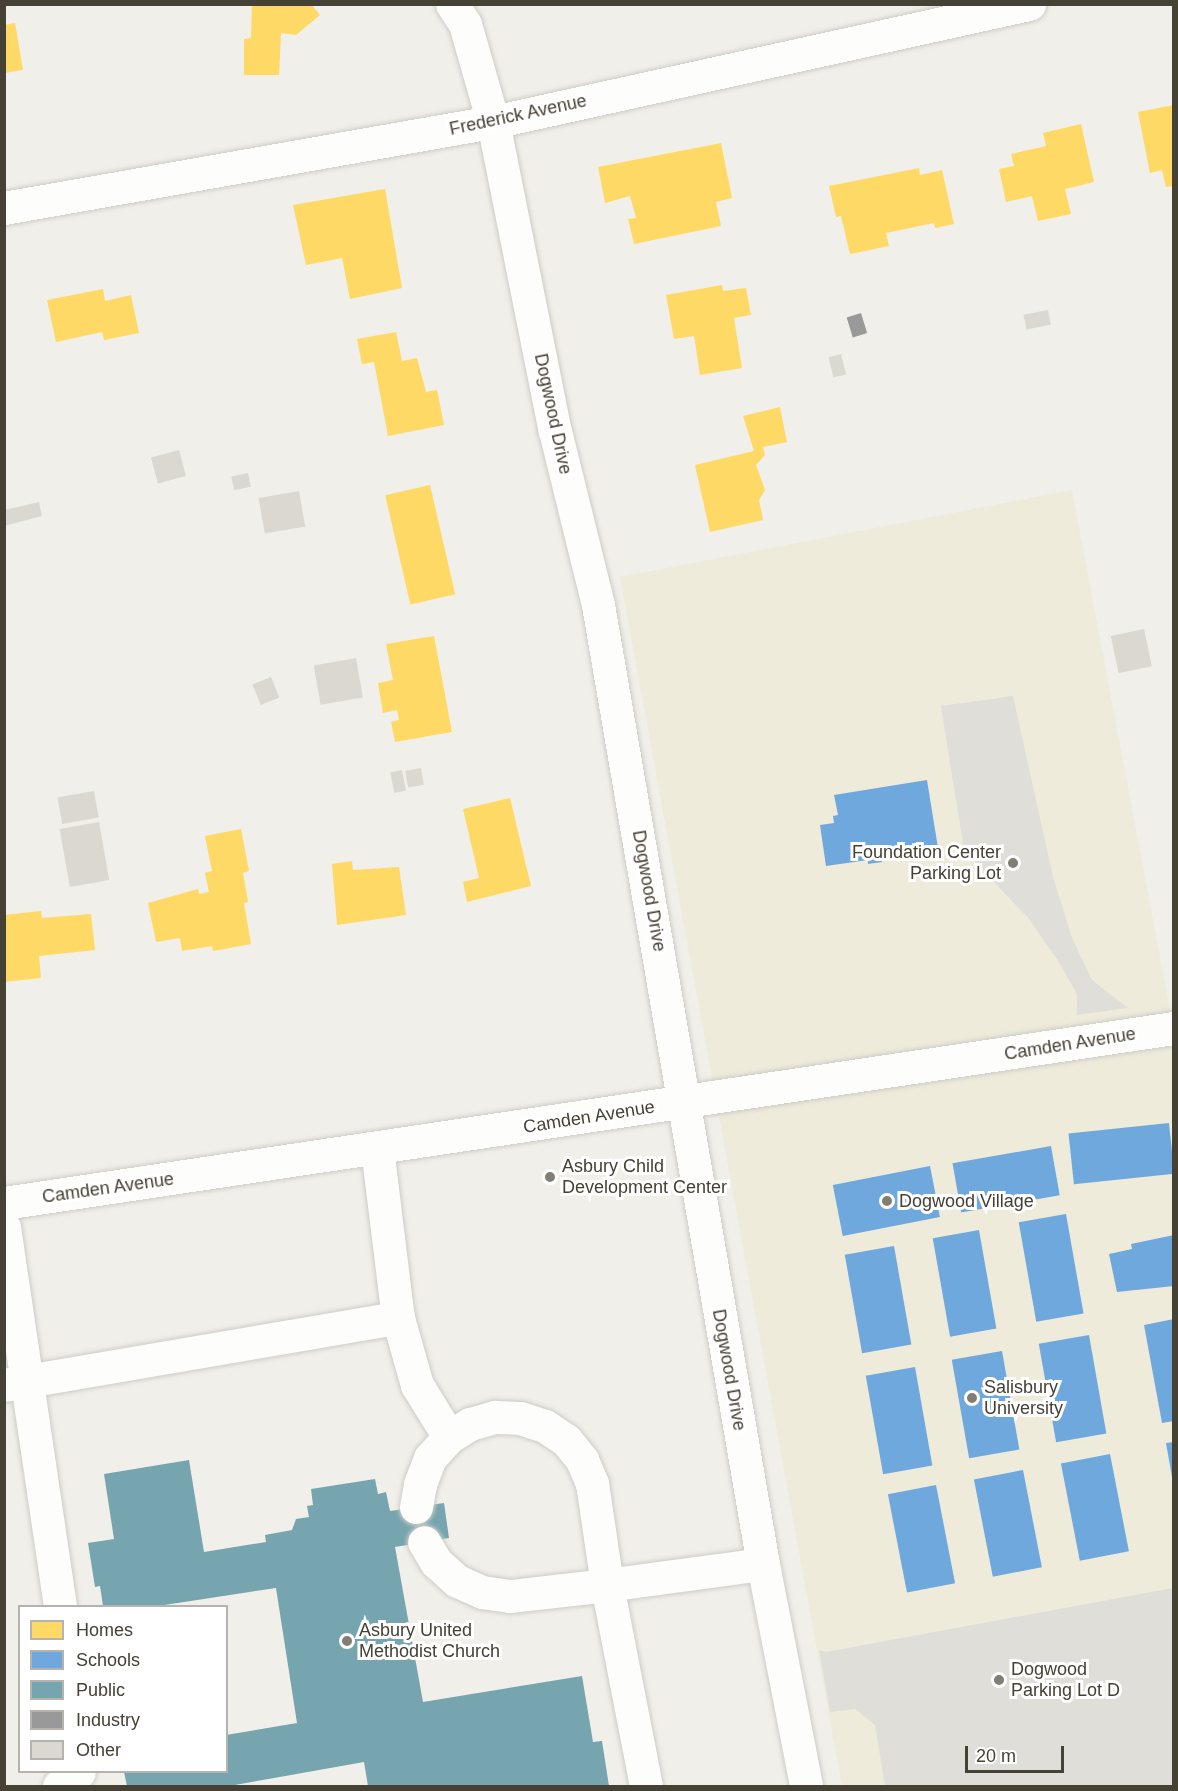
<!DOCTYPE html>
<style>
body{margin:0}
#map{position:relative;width:1178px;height:1791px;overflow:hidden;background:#f0efe9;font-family:Arial,sans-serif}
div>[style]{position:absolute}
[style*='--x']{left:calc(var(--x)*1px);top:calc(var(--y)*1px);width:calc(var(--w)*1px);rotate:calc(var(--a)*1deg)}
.education>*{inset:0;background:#eeebdb}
.parking>*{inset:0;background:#dfded9}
.homes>*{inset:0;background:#ffd966;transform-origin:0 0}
.schools>*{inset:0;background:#6fa8dc;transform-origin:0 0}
.public>*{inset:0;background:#76a5af}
.industry>*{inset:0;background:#999;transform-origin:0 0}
.building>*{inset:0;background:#dad8d1;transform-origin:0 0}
.roads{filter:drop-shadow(0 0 2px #ceccc6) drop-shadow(0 0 2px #ceccc6)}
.minor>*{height:33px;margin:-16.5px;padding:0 16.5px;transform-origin:16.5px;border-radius:16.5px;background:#fdfdfc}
.dots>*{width:16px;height:16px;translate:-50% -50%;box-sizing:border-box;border:3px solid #fff;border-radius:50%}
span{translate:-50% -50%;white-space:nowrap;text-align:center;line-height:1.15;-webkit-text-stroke:6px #fff;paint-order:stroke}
.street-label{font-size:18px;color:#464135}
.poi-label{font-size:18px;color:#464135}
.right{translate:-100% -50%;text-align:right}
.left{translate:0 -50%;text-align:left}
.frame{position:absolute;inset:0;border:6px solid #464135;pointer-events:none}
.legend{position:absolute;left:18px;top:1605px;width:210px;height:168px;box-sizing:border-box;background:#fff;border:2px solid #b5b3ae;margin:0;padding:8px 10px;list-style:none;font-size:18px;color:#464135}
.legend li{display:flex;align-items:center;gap:12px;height:30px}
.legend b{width:30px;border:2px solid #b5b3ae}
.scale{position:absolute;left:965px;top:1746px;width:99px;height:27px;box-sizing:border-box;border:3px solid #464135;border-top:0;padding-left:8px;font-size:18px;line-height:21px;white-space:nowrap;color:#464135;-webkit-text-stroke:4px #fff;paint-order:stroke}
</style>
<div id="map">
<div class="education">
<i style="clip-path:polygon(1072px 490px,1170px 1010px,1173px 1010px,1173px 1786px,842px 1786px,620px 577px)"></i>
</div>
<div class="parking">
<i style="clip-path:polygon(1013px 696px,1053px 877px,1072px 938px,1092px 980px,1128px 1008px,1077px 1015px,1077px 994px,1057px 959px,1028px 918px,964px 850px,941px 706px)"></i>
<i style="clip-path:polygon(1173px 1588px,1173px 1786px,885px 1786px,875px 1725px,855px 1709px,830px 1712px,819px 1650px,826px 1652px)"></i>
</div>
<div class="homes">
<i style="clip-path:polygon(252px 4px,311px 4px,320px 15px,296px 35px,281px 33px,279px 75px,244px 75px,244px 39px,251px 38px)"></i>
<i style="clip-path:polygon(15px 23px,23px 70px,4px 73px,4px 25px)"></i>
<i style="clip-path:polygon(1174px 105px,1174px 186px,1166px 187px,1162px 170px,1150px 173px,1138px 112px)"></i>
<i style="clip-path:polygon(1081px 124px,1094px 182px,1065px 189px,1071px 214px,1038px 221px,1032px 196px,1006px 202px,999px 169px,1014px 166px,1011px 154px,1046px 146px,1043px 133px)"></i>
<i style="clip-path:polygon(721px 143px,732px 198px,716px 202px,721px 226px,634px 244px,628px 219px,636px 218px,630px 196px,605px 203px,598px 167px)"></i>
<i style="clip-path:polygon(919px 168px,920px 175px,942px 170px,954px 224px,935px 228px,934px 223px,886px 233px,889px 246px,850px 254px,841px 216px,836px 217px,829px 186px)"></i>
<i style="clip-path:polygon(385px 189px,402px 288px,350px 299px,342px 258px,306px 265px,293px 205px)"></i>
<i style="clip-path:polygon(722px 285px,723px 291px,746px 288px,751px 315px,734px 318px,742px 368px,700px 375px,694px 336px,674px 339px,666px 295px)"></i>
<i style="clip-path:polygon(103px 289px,105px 301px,131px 295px,139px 333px,104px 340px,102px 332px,56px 342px,47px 300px)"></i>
<i style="clip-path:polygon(396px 332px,402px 361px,417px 358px,426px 392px,437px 390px,444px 425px,388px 436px,374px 362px,362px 364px,357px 339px)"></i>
<i style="clip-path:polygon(780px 407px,787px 442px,763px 447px,765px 455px,756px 465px,765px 490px,759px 500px,763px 520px,710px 532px,695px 465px,754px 451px,743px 416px)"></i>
<i style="left:430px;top:485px;width:112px;height:46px;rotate:77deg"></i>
<i style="clip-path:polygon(434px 636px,452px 732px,395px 742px,391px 722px,399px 720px,397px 710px,383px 713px,378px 683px,393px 680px,386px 644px)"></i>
<i style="clip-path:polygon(510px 798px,531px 886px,467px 902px,463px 882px,479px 878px,463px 809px)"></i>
<i style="clip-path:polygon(241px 829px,249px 871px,243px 873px,248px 902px,244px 903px,251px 944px,213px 951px,212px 946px,182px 951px,180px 938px,156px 942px,148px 903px,198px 889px,199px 894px,209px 892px,205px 873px,212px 871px,205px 836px)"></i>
<i style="clip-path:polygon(352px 861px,353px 870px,399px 867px,406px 915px,337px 925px,332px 864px)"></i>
<i style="clip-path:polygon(41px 911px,42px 918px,91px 914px,95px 950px,39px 956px,41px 978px,4px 982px,4px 915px)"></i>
</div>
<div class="schools">
<i style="clip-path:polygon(927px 780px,938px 848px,881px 857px,882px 862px,868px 864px,868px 860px,826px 866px,820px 825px,834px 823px,833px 816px,838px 815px,834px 795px)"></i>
<i style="left:1169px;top:1123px;width:51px;height:101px;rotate:84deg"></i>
<i style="left:1051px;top:1146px;width:50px;height:100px;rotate:80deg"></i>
<i style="left:930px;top:1166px;width:52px;height:99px;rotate:79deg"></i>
<i style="left:1066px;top:1214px;width:101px;height:48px;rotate:80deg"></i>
<i style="left:979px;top:1230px;width:100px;height:47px;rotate:80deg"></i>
<i style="clip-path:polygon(1174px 1235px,1174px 1286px,1117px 1292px,1109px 1254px,1132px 1249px,1131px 1244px)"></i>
<i style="left:894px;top:1246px;width:100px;height:50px;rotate:80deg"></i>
<i style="clip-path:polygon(1174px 1319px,1174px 1421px,1162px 1423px,1144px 1325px)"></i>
<i style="left:1089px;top:1335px;width:100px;height:51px;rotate:80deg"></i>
<i style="left:1002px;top:1351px;width:100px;height:51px;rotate:80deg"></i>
<i style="left:915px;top:1367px;width:100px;height:50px;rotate:80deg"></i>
<i style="clip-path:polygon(1174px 1442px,1174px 1477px,1172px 1477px,1166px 1443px)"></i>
<i style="left:1110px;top:1454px;width:99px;height:50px;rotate:79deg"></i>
<i style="left:1023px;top:1470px;width:99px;height:50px;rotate:79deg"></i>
<i style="left:936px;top:1485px;width:100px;height:49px;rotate:79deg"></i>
</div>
<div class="public">
<i style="clip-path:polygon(189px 1460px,204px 1552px,266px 1542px,265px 1535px,292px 1530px,296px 1519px,309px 1517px,307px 1506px,313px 1505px,311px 1489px,375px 1479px,378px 1494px,386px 1492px,390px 1511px,444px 1503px,449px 1538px,395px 1547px,423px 1702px,582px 1676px,593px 1742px,602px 1741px,609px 1786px,368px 1786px,364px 1762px,229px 1786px,127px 1786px,124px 1772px,226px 1772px,226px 1735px,297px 1723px,276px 1588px,158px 1606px,103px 1606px,100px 1586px,95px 1587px,88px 1543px,114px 1539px,104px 1474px)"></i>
</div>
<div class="industry">
<i style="left:861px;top:313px;width:21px;height:15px;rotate:73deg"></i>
</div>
<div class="building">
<i style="left:1048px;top:310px;width:15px;height:25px;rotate:79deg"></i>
<i style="left:841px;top:354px;width:21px;height:13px;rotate:76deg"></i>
<i style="left:179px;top:450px;width:27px;height:29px;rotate:75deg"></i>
<i style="left:248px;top:473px;width:14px;height:17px;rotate:78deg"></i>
<i style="left:299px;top:491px;width:36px;height:41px;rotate:80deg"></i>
<i style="clip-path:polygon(39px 502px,42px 516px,4px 526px,4px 510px)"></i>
<i style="left:1144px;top:629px;width:38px;height:34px;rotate:78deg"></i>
<i style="left:356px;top:658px;width:40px;height:43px;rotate:80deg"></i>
<i style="left:271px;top:677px;width:22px;height:20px;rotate:68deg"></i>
<i style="left:421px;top:768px;width:17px;height:16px;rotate:80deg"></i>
<i style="left:402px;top:770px;width:21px;height:12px;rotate:79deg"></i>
<i style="left:94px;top:791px;width:27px;height:37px;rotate:80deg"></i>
<i style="left:99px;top:822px;width:59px;height:40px;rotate:80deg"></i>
</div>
<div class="roads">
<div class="minor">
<i style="--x:452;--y:4;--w:24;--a:57"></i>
<i style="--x:465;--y:24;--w:102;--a:74.1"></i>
<i style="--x:493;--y:122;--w:315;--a:78.7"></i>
<i style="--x:555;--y:431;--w:179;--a:76.1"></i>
<i style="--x:598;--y:605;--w:973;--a:80.24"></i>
<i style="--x:763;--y:1564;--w:226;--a:79"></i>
<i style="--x:4;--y:208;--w:497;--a:-10"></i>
<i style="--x:493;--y:122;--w:549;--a:-12.42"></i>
<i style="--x:377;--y:1148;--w:171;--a:83"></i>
<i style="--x:398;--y:1318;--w:70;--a:74.2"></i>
<i style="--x:417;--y:1385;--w:61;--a:58.4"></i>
<i style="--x:4;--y:1203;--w:1183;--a:-8.51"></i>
<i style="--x:4;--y:1227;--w:383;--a:81.6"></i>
<i style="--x:4;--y:1385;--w:400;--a:-9.7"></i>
<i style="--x:416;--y:1507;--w:23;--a:-80"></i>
<i style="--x:420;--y:1484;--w:28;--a:-69"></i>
<i style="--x:430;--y:1458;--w:28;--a:-48"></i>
<i style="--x:449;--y:1437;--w:25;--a:-32"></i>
<i style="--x:470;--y:1424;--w:26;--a:-16"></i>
<i style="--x:495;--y:1417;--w:25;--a:2"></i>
<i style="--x:520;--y:1418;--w:26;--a:18"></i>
<i style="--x:545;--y:1426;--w:25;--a:34"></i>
<i style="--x:566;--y:1440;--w:26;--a:51"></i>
<i style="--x:582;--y:1460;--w:25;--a:67"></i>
<i style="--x:592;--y:1483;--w:103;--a:81.6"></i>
<i style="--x:607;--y:1585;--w:98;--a:173.5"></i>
<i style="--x:510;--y:1596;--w:28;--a:-172"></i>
<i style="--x:482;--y:1592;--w:27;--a:-156"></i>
<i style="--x:457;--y:1581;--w:28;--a:-138"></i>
<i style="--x:436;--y:1562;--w:23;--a:-121"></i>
<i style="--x:59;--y:1786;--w:24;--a:-35"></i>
<i style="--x:646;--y:1786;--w:205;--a:-101"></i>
<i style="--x:607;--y:1585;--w:157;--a:-7.7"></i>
</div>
</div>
<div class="dots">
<i style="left:1013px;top:863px;background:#827e74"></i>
<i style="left:550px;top:1177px;background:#827e74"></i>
<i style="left:887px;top:1201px;background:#827e74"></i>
<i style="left:972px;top:1398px;background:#827e74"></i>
<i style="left:347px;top:1641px;background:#827e74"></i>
<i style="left:999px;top:1680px;background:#827e74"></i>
</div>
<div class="street-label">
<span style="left:518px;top:115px;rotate:-12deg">Frederick Avenue</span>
<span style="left:553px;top:414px;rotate:78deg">Dogwood Drive</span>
<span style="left:649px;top:891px;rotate:80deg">Dogwood Drive</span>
<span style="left:1070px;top:1044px;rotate:-9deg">Camden Avenue</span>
<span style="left:589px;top:1117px;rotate:-9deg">Camden Avenue</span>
<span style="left:108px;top:1188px;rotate:-8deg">Camden Avenue</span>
<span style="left:729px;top:1370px;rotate:80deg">Dogwood Drive</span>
</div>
<div class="poi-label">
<span class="right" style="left:1001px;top:863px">Foundation Center<br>Parking Lot</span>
<span class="left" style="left:562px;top:1177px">Asbury Child<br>Development Center</span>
<span class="left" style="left:899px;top:1201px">Dogwood Village</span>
<span class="left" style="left:984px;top:1398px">Salisbury<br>University</span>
<span class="left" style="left:359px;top:1641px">Asbury United<br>Methodist Church</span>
<span class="left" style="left:1011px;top:1680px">Dogwood<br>Parking Lot D</span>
</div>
<div class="frame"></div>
<ul class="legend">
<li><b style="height:16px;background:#ffd966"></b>Homes</li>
<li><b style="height:16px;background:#6fa8dc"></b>Schools</li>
<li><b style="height:16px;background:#76a5af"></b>Public</li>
<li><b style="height:16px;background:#999"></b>Industry</li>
<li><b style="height:16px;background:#dad8d1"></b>Other</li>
</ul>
<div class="scale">20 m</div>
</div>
